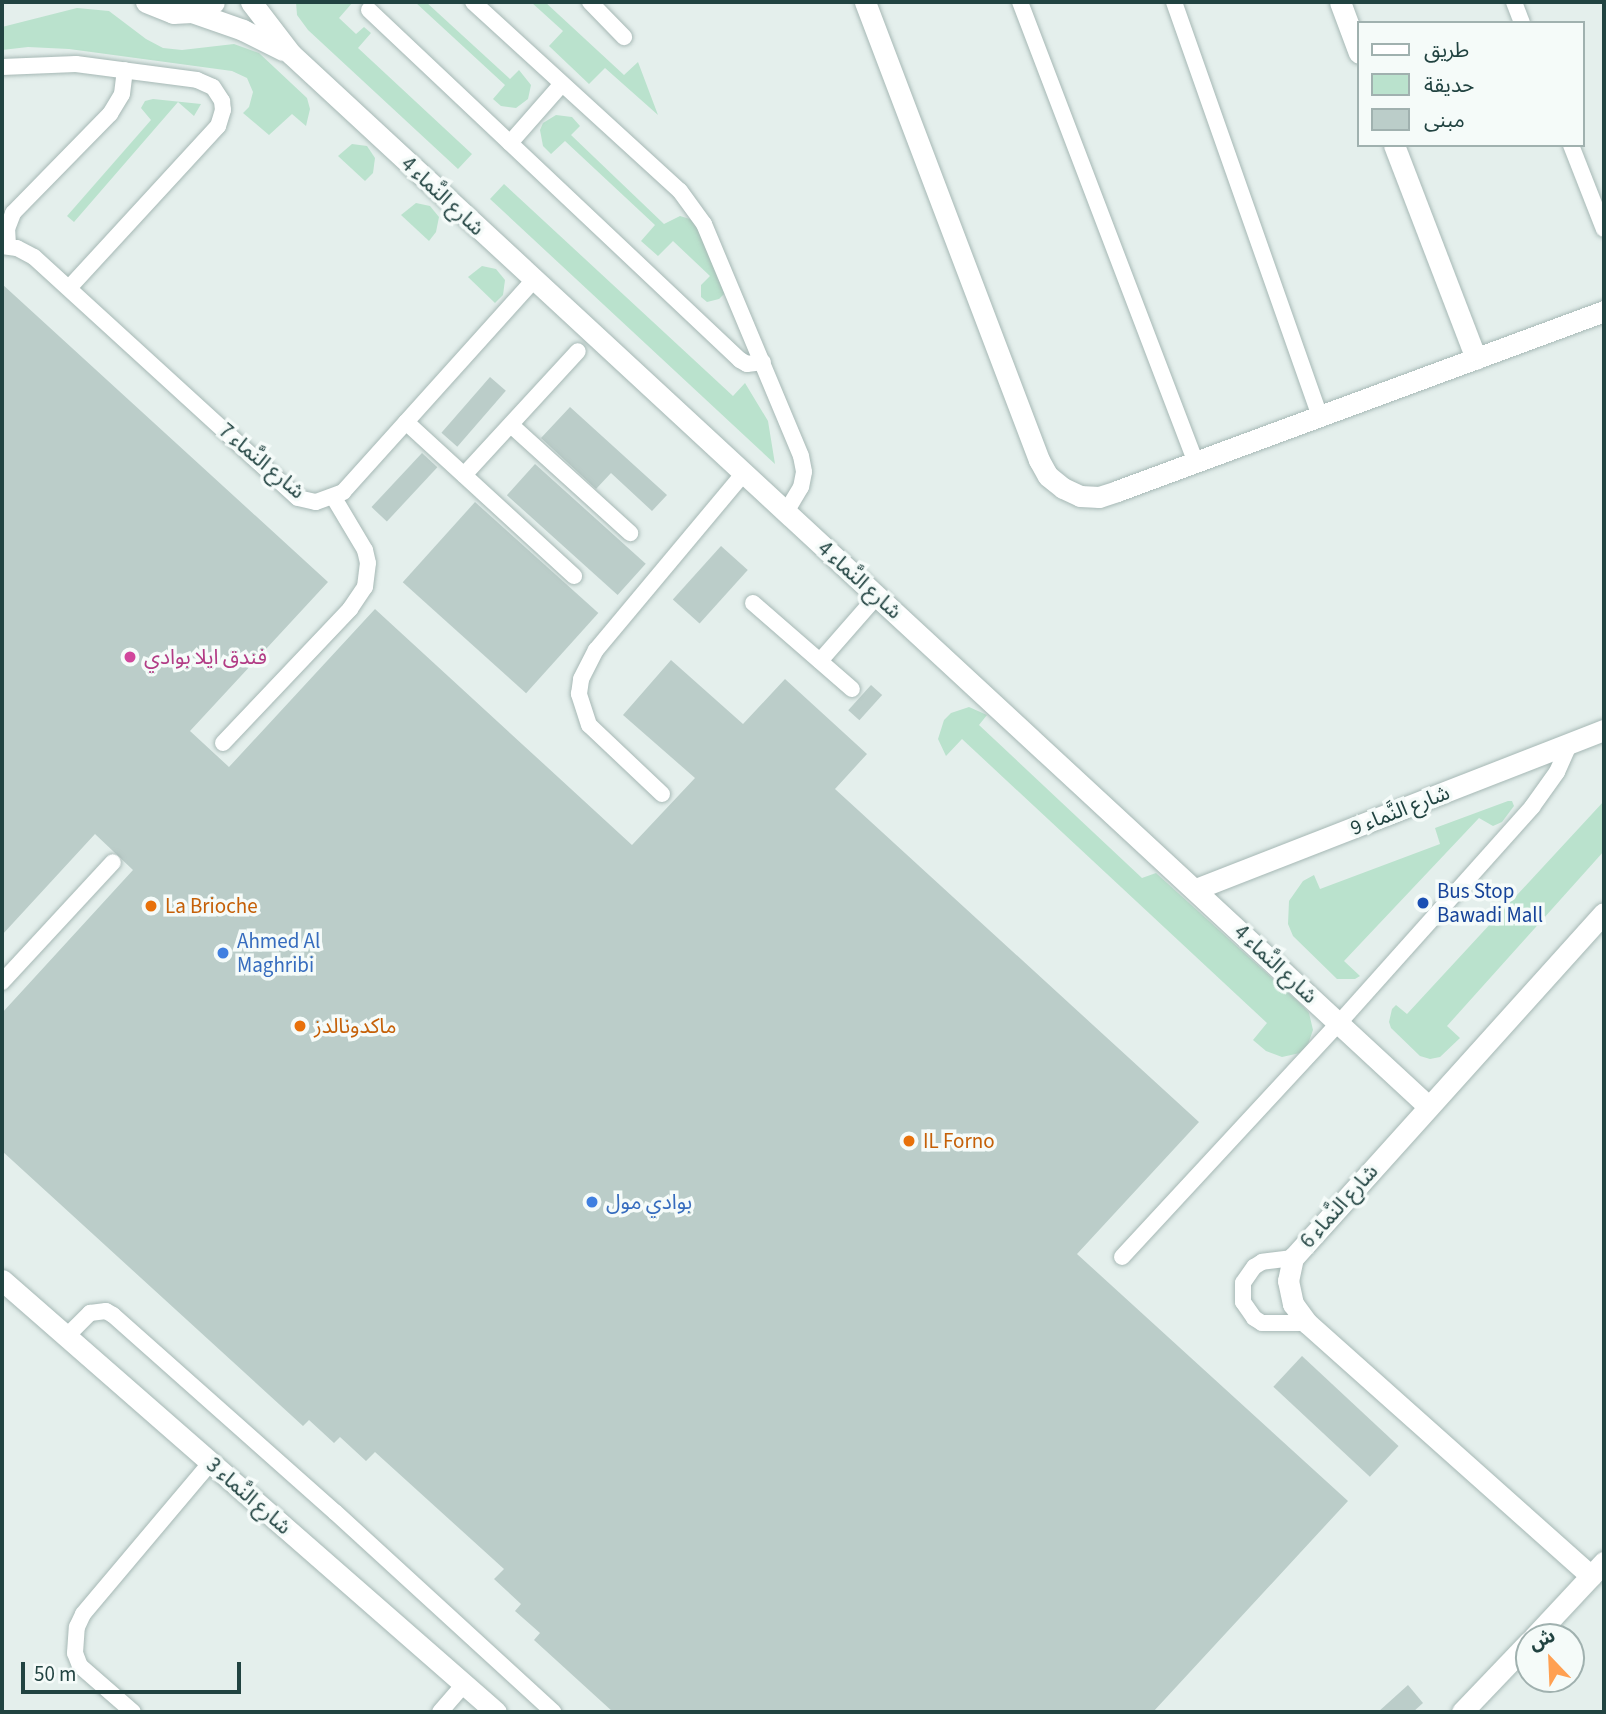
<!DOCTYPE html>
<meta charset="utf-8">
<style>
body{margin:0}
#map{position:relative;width:1606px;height:1714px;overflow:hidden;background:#e4efec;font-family:"Source Sans 3","Noto Sans Arabic",sans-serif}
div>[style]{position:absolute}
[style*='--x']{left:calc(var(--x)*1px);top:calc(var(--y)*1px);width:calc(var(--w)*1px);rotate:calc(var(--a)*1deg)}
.green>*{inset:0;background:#bae2cd}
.building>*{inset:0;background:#bbcdc9;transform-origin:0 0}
.roads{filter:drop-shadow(0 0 2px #a6b8b5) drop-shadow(0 0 2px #a6b8b5)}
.lane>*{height:16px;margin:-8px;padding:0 8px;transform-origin:8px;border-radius:8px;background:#fff}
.street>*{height:21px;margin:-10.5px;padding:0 10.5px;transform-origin:10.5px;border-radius:10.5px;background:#fff}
.dots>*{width:19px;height:19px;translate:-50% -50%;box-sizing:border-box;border:4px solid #f5fbf9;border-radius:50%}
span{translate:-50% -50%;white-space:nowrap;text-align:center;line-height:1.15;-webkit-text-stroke:7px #f5fbf9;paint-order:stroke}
.street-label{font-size:21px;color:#214341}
.hotel-label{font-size:21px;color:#b23c85}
.left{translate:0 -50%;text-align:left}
.transit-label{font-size:21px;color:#164399}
.food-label{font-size:21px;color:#c56008}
.shop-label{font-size:21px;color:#366cbe}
.frame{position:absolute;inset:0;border:4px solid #214341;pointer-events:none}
.legend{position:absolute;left:1357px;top:21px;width:228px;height:126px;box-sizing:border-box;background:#f5fbf9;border:2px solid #a0b1af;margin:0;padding:9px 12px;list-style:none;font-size:21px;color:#214341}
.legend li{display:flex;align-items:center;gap:14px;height:35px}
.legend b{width:35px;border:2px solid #a0b1af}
.north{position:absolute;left:1515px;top:1623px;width:70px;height:70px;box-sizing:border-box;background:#f5fbf9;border:2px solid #a0b1af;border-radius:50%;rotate:337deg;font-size:19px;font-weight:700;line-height:28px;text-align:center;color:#214341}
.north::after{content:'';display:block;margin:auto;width:24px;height:32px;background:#ffa052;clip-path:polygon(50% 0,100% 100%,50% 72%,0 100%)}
.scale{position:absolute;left:21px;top:1662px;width:220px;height:32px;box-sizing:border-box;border:4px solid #214341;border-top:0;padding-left:9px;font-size:21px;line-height:24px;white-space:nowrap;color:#214341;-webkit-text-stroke:5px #f5fbf9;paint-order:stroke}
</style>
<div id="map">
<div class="green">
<i style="clip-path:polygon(296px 2px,353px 2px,339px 18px,356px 34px,364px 27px,371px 33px,358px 48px,472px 154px,458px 169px,308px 30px,297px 15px)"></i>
<i style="clip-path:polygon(415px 2px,426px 2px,510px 79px,519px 70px,531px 85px,528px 99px,516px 108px,501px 106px,493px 99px,505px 85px)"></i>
<i style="clip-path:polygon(531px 2px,545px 2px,624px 75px,638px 62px,658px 115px,605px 68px,589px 84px,549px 46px,563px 31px)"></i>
<i style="clip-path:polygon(77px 8px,109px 11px,146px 39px,163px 48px,182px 50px,234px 44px,259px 53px,307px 98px,310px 109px,306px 126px,292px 114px,269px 135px,243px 113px,249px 107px,253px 92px,247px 78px,232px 71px,69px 49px,28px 47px,2px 50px,2px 27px)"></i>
<i style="clip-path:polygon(153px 99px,201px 104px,194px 116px,178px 102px,74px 222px,67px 216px,151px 120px,141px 108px,145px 101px)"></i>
<i style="clip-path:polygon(556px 115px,572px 117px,580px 126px,571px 135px,664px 224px,680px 216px,693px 220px,728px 290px,719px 299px,707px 302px,701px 297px,701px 285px,710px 276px,673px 241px,658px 256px,641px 241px,655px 225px,565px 141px,551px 154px,543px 146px,540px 130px,543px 123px)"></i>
<i style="clip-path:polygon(352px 144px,367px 146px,375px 158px,373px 173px,365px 181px,338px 156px)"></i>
<i style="clip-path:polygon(504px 184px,733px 396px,745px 383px,768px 421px,775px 464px,490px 199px)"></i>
<i style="clip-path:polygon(416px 203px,430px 206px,439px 217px,436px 232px,429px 241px,401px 215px)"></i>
<i style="clip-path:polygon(482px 266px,496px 269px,505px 280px,503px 295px,495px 303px,468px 277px)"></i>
<i style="clip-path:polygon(969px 707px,987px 715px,979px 725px,1142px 878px,1156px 873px,1303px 1006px,1309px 1013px,1313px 1030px,1307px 1047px,1300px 1053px,1282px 1057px,1266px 1051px,1253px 1040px,1267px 1023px,962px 739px,946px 756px,938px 739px,944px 720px,951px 713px)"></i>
<i style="clip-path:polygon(1508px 801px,1512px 801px,1514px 806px,1502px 822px,1493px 826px,1479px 818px,1344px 961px,1360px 976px,1355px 979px,1337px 979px,1293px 936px,1288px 924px,1289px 901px,1303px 881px,1314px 875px,1320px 889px,1440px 844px,1435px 828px)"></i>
<i style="clip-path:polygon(1604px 801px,1604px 851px,1447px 1026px,1460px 1038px,1440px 1057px,1430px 1059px,1420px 1056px,1391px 1028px,1389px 1022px,1392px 1009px,1396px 1005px,1407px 1014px)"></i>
</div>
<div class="building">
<i style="clip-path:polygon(2px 284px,328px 582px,190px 731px,229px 767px,375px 609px,632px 845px,695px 778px,623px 715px,671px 660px,743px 724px,785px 679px,867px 754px,835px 789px,1199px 1122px,1077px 1254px,1348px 1501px,1153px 1712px,613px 1712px,534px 1640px,540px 1633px,515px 1611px,521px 1604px,494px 1579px,504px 1569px,375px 1452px,366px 1461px,340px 1437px,334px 1443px,309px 1420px,303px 1426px,2px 1151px,2px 1013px,133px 870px,95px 834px,2px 935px)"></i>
<i style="left:490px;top:377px;width:21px;height:74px;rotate:41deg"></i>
<i style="clip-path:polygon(570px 407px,667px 495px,652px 511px,611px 473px,596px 489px,541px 438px)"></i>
<i style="left:422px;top:453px;width:21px;height:74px;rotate:43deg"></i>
<i style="left:535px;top:464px;width:149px;height:42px;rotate:42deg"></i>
<i style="left:475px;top:502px;width:166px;height:108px;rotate:42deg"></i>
<i style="left:721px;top:546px;width:36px;height:72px;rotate:42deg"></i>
<i style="left:871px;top:685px;width:15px;height:34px;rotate:42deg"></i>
<i style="left:1302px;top:1356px;width:132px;height:42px;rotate:43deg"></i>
<i style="clip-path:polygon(1408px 1685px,1423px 1703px,1413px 1712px,1378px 1712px)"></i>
</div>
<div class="roads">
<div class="lane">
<i style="--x:473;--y:2;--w:280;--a:42.4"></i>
<i style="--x:680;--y:191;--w:41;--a:54"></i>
<i style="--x:704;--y:224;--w:251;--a:67.3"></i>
<i style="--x:801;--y:456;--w:16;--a:79"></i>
<i style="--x:804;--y:472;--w:15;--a:101"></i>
<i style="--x:801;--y:487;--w:29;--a:121"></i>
<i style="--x:590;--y:2;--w:49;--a:45.8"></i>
<i style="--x:1020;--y:2;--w:493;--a:69.1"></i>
<i style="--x:1174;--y:2;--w:439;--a:70.6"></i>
<i style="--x:1514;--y:2;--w:22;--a:69"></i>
<i style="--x:369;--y:10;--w:510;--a:43.33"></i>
<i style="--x:740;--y:360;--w:8;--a:30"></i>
<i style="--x:747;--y:364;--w:16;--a:-7"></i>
<i style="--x:2;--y:67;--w:74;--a:-2.3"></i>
<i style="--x:76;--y:64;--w:122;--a:7.5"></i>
<i style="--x:197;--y:80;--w:17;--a:24"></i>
<i style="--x:213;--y:87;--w:17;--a:57"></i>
<i style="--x:222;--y:101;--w:9;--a:84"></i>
<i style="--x:223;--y:110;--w:17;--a:107"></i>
<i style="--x:218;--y:126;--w:220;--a:132.6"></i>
<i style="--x:510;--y:143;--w:77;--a:-48.7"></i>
<i style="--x:1571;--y:145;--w:90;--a:68.6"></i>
<i style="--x:2;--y:246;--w:15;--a:8"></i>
<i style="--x:17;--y:248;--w:19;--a:28"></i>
<i style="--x:34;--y:257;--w:357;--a:42.4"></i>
<i style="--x:298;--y:498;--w:18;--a:13"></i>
<i style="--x:316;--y:502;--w:29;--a:-20"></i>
<i style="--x:343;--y:492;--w:285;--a:-48"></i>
<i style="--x:8;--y:246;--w:17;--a:-93"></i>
<i style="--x:7;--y:229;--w:17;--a:-69"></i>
<i style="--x:13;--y:213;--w:139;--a:-45.6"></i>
<i style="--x:110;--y:114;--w:23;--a:-59"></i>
<i style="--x:122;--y:94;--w:24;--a:-83"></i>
<i style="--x:406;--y:422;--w:228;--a:42.5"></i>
<i style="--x:511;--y:425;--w:161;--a:42.2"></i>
<i style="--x:464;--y:475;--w:168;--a:-47.4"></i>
<i style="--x:753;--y:603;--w:131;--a:41"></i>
<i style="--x:820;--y:661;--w:86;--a:-48.8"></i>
<i style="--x:223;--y:743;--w:185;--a:-46.5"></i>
<i style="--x:350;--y:609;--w:27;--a:-56"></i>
<i style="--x:365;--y:587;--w:24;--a:-83"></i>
<i style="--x:368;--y:563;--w:13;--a:-103"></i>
<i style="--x:365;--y:550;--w:61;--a:-120.8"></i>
<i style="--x:662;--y:794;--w:100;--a:-136.6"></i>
<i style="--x:589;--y:725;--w:33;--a:-108"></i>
<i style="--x:579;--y:694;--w:15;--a:-82"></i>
<i style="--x:581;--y:679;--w:33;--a:-63"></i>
<i style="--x:596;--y:650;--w:229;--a:-50.1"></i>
<i style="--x:2;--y:982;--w:163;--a:-47.2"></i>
<i style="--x:1122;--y:1257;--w:319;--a:-47.2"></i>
<i style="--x:1339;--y:1023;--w:290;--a:-48.2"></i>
<i style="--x:1532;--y:807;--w:43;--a:-54.5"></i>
<i style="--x:1557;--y:772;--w:32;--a:-66"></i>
<i style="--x:1293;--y:1258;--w:31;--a:173"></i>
<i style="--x:1262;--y:1262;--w:9;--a:148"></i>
<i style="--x:1254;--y:1267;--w:19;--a:125"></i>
<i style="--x:1243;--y:1283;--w:19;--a:90"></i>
<i style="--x:1243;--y:1302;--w:19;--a:55"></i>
<i style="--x:1254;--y:1318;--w:9;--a:32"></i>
<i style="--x:1262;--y:1323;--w:45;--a:0"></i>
<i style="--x:67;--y:1336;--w:33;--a:-45"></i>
<i style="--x:90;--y:1313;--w:16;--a:-7"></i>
<i style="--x:106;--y:1311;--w:8;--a:30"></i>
<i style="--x:113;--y:1315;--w:297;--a:41.6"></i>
<i style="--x:335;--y:1512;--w:296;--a:42.5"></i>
<i style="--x:133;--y:1712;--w:70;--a:-139"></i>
<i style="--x:80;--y:1666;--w:14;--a:-111"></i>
<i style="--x:75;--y:1653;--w:26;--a:-86"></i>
<i style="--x:77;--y:1627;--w:14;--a:-65"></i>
<i style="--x:83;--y:1614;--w:199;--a:-49.9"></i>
<i style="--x:440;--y:1712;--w:37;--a:-49"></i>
</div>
<div class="street">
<i style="--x:146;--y:2;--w:29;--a:22"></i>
<i style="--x:173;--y:13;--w:19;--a:-3"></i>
<i style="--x:192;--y:12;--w:24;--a:-24"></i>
<i style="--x:251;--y:2;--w:66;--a:52.4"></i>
<i style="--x:291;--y:54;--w:1549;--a:42.78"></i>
<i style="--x:865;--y:2;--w:490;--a:69.2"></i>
<i style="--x:1039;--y:460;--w:18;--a:61"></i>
<i style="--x:1048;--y:476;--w:19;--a:39"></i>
<i style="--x:1063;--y:488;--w:19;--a:25"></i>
<i style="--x:1080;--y:496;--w:19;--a:3"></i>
<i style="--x:1099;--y:497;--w:19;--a:-18"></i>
<i style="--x:1117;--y:491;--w:519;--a:-20.28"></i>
<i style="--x:1340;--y:2;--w:54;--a:69.6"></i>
<i style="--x:192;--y:12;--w:54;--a:19.4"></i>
<i style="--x:243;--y:30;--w:45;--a:26.6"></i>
<i style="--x:1394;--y:145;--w:229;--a:69"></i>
<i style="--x:1196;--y:889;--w:438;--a:-21.3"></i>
<i style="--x:2;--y:1280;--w:656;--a:41.17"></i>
<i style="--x:1591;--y:1576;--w:380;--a:-138.3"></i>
<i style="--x:1307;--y:1323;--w:24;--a:-126"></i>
<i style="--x:1293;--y:1304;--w:24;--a:-102"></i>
<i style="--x:1288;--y:1281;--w:24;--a:-78"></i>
<i style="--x:1293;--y:1258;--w:464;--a:-48"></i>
<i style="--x:1534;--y:1637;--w:103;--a:-47"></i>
<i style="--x:1462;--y:1712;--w:97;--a:-46.3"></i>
</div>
</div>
<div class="dots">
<i style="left:130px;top:657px;background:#d1479c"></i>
<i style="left:1423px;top:903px;background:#1a4fb4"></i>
<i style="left:151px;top:906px;background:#e8710a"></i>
<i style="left:223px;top:953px;background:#3f7fe0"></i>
<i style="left:300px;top:1026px;background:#e8710a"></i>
<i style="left:909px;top:1141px;background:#e8710a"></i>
<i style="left:592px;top:1202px;background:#3f7fe0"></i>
</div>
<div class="street-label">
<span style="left:443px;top:196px;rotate:43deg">شارع النَّماء 4</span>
<span style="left:262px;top:461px;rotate:40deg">شارع النَّماء 7</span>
<span style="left:860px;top:580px;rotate:42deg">شارع النَّماء 4</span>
<span style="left:1400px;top:810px;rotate:-21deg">شارع النَّماء 9</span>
<span style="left:1276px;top:964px;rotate:43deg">شارع النَّماء 4</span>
<span style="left:1339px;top:1206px;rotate:-48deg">شارع النَّماء 6</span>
<span style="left:249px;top:1496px;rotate:41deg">شارع النَّماء 3</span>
</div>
<div class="hotel-label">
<span class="left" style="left:144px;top:657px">فندق ايلا بوادي</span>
</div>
<div class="transit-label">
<span class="left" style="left:1437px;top:903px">Bus Stop<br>Bawadi Mall</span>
</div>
<div class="food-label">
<span class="left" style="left:165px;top:906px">La Brioche</span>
<span class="left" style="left:314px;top:1026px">ماكدونالدز</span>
<span class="left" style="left:923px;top:1141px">IL Forno</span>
</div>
<div class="shop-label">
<span class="left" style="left:237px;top:953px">Ahmed Al<br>Maghribi</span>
<span class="left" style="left:606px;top:1202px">بوادي مول</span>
</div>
<div class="frame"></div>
<ul class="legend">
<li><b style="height:9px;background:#fff"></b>طريق</li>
<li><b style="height:19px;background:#bae2cd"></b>حديقة</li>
<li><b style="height:19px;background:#bbcdc9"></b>مبنى</li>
</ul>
<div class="north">ش</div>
<div class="scale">50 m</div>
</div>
